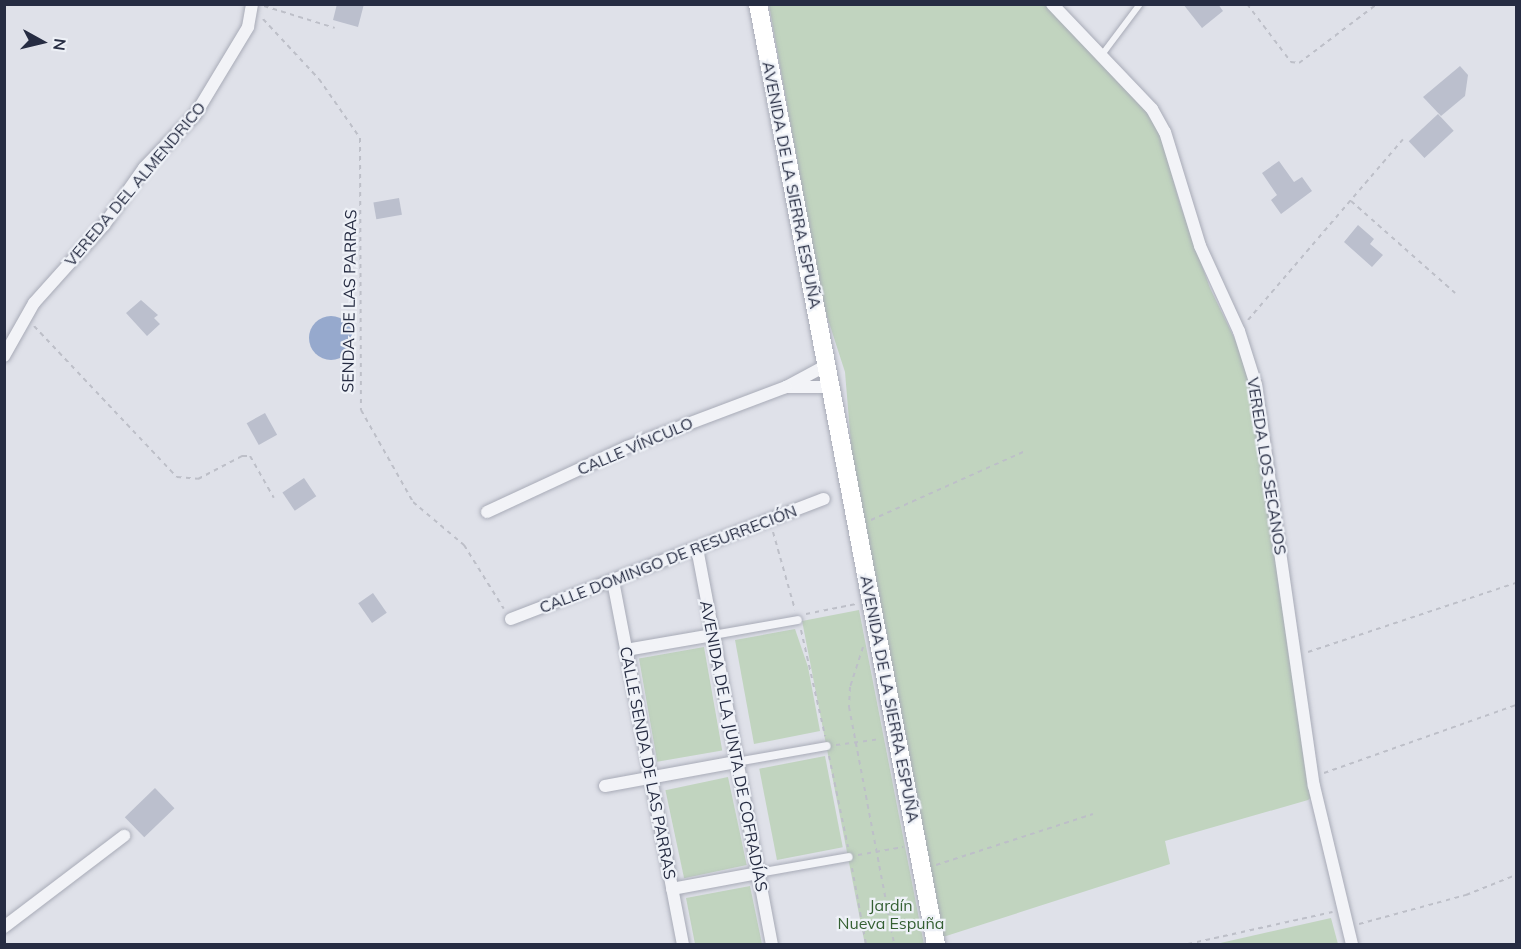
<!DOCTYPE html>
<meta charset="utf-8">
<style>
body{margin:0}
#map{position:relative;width:1521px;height:949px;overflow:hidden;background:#dfe1e9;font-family:Mulish,sans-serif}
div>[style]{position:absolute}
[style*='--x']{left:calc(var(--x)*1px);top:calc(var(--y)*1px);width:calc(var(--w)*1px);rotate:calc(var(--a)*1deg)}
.green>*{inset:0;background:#c1d4bf;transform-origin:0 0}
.water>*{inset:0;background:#96a9cd}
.round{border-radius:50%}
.building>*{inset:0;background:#bbbfcd;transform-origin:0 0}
.path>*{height:2px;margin-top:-1px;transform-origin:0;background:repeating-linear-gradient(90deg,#bdbfc8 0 4.5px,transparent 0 9px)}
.roads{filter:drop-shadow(0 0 2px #a8abb7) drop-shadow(0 0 2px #a8abb7)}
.service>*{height:6px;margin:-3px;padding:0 3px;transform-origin:3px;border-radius:3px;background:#f2f3f7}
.pedestrian>*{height:8px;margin:-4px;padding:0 4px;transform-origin:4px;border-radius:4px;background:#f2f3f7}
.minor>*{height:12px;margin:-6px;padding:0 6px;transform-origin:6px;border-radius:6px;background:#f2f3f7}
.primary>*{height:18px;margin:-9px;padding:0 9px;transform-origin:9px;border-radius:9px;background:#fff}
span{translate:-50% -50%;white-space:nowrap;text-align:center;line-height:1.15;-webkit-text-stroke:4.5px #eef1f7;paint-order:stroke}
.street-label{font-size:16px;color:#262c42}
.park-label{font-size:16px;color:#345f32}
.frame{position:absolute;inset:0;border:6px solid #262c42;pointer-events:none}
.north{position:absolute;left:12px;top:12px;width:60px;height:60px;-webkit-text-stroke:4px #eef1f7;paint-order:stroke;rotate:98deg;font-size:16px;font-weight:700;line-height:24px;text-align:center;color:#262c42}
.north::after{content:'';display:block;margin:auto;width:21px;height:27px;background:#262c42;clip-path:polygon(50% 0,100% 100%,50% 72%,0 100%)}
</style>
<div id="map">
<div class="green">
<i style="clip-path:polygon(769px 5px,1045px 5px,1149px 113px,1161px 136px,1180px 204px,1210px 288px,1240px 350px,1251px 390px,1312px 797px,1308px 800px,1165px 841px,1170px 864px,943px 937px,852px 457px,845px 372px,823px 304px)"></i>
<i style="left:859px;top:610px;width:341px;height:58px;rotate:79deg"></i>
<i style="clip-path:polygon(795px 629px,808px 667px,820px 731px,754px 744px,735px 640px)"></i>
<i style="left:704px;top:647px;width:105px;height:66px;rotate:80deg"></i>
<i style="left:825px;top:756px;width:93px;height:67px;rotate:79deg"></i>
<i style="left:728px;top:777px;width:90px;height:64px;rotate:78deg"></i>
<i style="clip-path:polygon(750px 886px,762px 944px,695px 944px,686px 898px)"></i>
<i style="clip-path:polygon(1331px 918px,1338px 944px,1216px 944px)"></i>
</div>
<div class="water">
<i class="round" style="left:309px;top:316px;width:44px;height:44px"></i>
</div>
<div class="building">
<i style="clip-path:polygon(337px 4px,364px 4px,358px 27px,333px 20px)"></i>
<i style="clip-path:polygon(1183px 4px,1218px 4px,1223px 11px,1202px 28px)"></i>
<i style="clip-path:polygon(1460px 66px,1468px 75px,1465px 96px,1441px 116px,1423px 97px)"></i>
<i style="left:1438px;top:114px;width:23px;height:40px;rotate:47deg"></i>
<i style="clip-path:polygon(1279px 161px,1294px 182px,1302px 177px,1312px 191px,1281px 214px,1271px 200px,1277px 195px,1262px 173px)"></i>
<i style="left:399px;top:198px;width:17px;height:26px;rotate:80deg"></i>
<i style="clip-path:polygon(1358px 225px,1374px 239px,1370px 244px,1383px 255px,1372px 267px,1344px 242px)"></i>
<i style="clip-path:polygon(141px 300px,158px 315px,154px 318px,160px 324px,147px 336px,126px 313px)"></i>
<i style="left:265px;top:413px;width:25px;height:21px;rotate:61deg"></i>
<i style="left:304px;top:478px;width:22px;height:26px;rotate:56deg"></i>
<i style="left:373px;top:593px;width:24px;height:18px;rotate:55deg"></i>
<i style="left:155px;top:788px;width:28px;height:42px;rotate:46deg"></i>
</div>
<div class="path">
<i style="--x:1247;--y:4;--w:73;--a:52.8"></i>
<i style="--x:1291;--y:62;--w:8;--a:7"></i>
<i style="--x:1299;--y:63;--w:98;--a:-37.1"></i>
<i style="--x:264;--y:6;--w:74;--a:17.2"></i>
<i style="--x:263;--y:19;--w:82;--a:47"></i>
<i style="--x:319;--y:79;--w:72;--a:55.2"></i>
<i style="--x:360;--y:138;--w:272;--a:89.8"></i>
<i style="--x:361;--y:410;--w:106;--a:60.5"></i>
<i style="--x:413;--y:502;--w:67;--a:40.1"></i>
<i style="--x:464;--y:545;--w:75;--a:58"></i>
<i style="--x:1351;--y:201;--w:139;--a:41.5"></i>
<i style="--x:1248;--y:320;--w:238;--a:-49.4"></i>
<i style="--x:34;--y:326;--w:208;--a:46.6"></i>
<i style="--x:177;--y:477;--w:21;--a:5"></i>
<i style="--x:198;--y:479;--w:50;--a:-27.6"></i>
<i style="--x:242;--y:456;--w:8;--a:0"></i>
<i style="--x:250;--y:456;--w:48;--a:60.3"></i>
<i style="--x:871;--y:520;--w:169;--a:-24.1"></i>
<i style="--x:773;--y:532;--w:81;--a:74.2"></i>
<i style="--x:806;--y:614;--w:51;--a:-11.3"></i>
<i style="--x:801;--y:630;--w:109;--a:77.2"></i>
<i style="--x:863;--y:647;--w:42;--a:108"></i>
<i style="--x:850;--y:687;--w:20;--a:93"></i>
<i style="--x:849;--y:707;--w:241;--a:79.2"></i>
<i style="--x:1308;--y:652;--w:219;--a:-18.4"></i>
<i style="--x:836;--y:745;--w:45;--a:-7.6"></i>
<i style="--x:829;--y:756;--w:93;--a:78.2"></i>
<i style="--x:1324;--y:773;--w:204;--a:-19.5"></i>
<i style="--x:858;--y:855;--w:46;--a:-10.1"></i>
<i style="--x:936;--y:865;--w:165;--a:-18"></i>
<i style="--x:852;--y:868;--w:77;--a:79.6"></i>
<i style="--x:1359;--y:924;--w:111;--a:-15.2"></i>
<i style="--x:1466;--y:895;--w:54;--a:-21.8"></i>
<i style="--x:1188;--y:944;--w:148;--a:-12.5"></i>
</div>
<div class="roads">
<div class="service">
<i style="--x:1101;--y:56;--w:65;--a:-53.1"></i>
</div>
<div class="pedestrian">
<i style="--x:713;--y:635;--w:86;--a:-10"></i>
<i style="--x:736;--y:762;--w:92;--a:-10"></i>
<i style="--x:758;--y:873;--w:92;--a:-10"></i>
</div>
<div class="minor">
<i style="--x:1052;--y:4;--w:145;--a:46.4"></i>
<i style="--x:1152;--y:109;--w:26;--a:61"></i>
<i style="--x:1165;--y:132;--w:119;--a:72.9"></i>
<i style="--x:1200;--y:246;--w:94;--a:65.4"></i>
<i style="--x:1239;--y:331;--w:57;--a:72.5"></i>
<i style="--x:1256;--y:385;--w:405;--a:81.8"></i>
<i style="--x:1314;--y:786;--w:163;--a:76.5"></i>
<i style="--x:4;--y:356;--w:61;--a:-60.5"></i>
<i style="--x:34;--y:303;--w:105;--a:-48.1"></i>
<i style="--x:104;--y:225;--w:70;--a:-54.9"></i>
<i style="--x:144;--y:168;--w:74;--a:-46.1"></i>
<i style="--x:195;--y:115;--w:103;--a:-58.9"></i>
<i style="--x:248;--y:27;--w:23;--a:-80"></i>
<i style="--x:827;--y:365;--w:47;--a:151.8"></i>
<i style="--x:786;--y:387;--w:46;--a:0"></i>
<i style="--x:487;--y:512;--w:154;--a:-24.9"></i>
<i style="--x:627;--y:447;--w:170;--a:-20.7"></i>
<i style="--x:697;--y:548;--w:403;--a:79.3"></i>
<i style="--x:613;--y:581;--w:370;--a:79.1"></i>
<i style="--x:511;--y:619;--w:335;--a:-21"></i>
<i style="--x:626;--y:650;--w:88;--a:-9.8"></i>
<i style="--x:605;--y:786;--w:133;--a:-10.4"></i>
<i style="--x:672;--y:889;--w:87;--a:-10.5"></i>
<i style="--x:4;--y:927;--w:151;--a:-37.2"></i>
</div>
<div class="primary">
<i style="--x:758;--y:4;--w:957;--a:79.28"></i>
</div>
</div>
<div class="street-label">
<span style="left:135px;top:184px;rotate:-50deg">VEREDA DEL ALMENDRICO</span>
<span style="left:792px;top:185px;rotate:79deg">AVENIDA DE LA SIERRA ESPUÑA</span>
<span style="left:349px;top:301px;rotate:-89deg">SENDA DE LAS PARRAS</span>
<span style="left:635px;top:446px;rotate:-23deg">CALLE VÍNCULO</span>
<span style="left:1267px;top:466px;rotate:81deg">VEREDA LOS SECANOS</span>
<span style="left:668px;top:559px;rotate:-21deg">CALLE DOMINGO DE RESURRECIÓN</span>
<span style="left:890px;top:699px;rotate:79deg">AVENIDA DE LA SIERRA ESPUÑA</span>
<span style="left:734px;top:746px;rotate:79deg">AVENIDA DE LA JUNTA DE COFRADÍAS</span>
<span style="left:648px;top:763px;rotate:79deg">CALLE SENDA DE LAS PARRAS</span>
</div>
<div class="park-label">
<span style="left:891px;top:914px">Jardín<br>Nueva Espuña</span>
</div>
<div class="frame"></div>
<div class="north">N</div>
</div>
